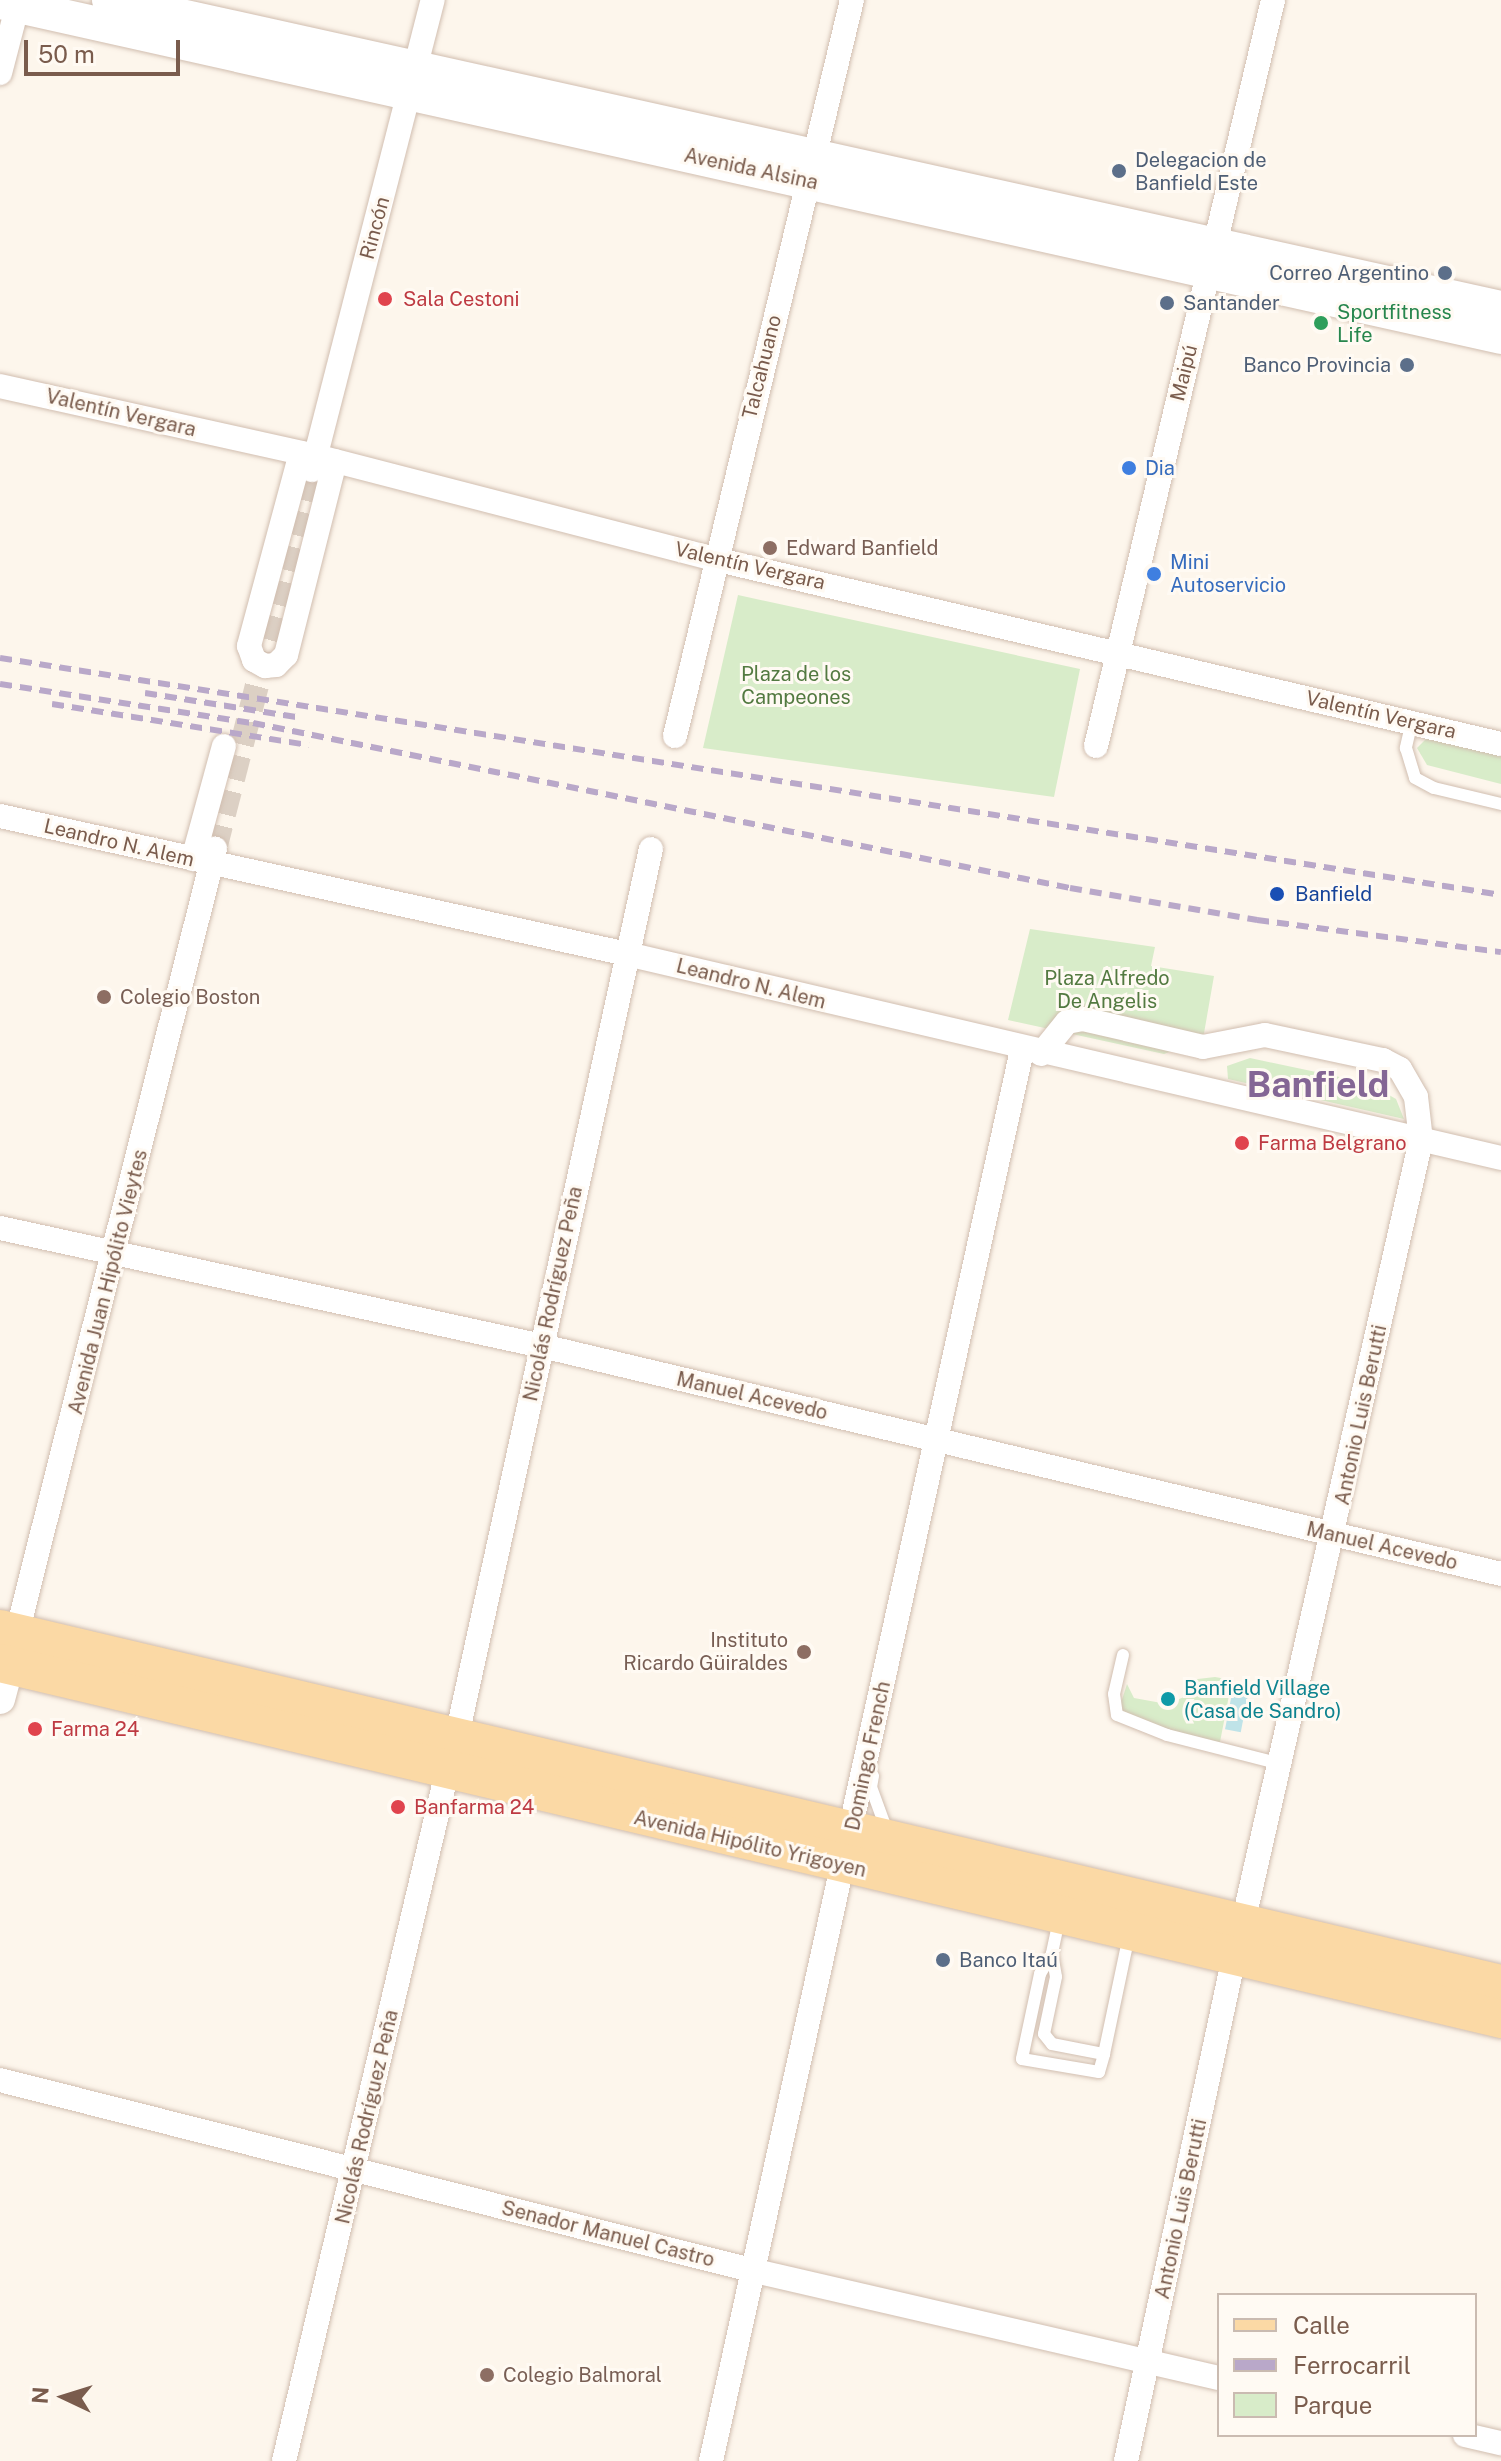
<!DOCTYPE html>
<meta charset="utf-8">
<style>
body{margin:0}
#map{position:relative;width:1501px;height:2461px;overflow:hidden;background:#fdf6ec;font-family:"Public Sans",sans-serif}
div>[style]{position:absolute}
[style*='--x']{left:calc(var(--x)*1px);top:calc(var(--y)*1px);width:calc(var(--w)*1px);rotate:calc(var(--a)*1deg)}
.green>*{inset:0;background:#d8ecc9}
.water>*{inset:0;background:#bfe3e8;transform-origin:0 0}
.minor-tunnel>*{height:24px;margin-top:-12px;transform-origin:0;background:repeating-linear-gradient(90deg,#dcd0c4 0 24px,transparent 0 36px)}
.roads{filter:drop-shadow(0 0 2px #d1beb0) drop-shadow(0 0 2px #d1beb0)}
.service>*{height:12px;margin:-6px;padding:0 6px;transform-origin:6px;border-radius:6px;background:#fff}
.minor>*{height:24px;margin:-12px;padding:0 12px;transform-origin:12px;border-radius:12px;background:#fff}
.tertiary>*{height:30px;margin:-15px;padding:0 15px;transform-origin:15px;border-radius:15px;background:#fff}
.secondary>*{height:34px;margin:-17px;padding:0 17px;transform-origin:17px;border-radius:17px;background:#fff}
.primary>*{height:38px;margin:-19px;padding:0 19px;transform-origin:19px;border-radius:19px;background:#fbd9a5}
.rail>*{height:6px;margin-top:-3px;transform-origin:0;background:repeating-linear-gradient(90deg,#b9a8c9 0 12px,transparent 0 20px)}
.dots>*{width:22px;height:22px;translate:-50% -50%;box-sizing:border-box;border:4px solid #fffaf3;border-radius:50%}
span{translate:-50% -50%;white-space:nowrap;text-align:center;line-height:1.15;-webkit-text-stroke:6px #fffaf3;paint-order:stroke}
.service-label{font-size:20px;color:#4e5e75}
.left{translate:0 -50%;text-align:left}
.right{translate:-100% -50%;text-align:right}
.street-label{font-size:20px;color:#7a5c4d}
.health-label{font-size:20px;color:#be3a42}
.leisure-label{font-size:20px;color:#27864d}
.shop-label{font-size:20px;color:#366cbe}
.education-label{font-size:20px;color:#785e54}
.park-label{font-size:20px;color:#537a41}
.transit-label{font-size:20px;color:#164399}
.culture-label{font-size:20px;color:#0d838f}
.town-label{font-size:36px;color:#846695;font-weight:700}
.legend{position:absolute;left:1217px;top:2293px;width:260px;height:144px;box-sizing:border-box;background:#fffaf3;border:2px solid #cabbb1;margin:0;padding:10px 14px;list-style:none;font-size:24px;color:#7a5c4d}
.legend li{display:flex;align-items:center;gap:16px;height:40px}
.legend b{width:40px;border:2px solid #cabbb1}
.north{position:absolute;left:24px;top:2357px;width:80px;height:80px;-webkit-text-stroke:6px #fffaf3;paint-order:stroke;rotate:274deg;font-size:22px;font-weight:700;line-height:32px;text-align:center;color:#7a5c4d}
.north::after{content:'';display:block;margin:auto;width:28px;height:36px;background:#7a5c4d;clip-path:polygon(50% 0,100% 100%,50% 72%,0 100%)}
.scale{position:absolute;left:24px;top:40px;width:156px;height:36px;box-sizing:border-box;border:4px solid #7a5c4d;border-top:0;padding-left:10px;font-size:24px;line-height:28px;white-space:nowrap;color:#7a5c4d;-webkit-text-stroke:6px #fffaf3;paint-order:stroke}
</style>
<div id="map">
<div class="green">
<i style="clip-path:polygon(738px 595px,1080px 669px,1054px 797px,703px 748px)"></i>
<i style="clip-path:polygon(1429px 736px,1501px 754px,1501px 784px,1427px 765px,1417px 748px)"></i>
<i style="clip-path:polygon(1030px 929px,1155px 947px,1151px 966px,1214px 976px,1203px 1039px,1164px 1054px,1008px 1020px)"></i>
<i style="clip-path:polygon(1250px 1058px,1368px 1083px,1396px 1099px,1404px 1119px,1228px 1079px,1227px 1066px)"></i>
<i style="clip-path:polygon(1215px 1677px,1232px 1680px,1220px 1742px,1167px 1735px,1117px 1715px,1127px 1684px,1134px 1698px,1167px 1704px,1184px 1697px,1189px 1680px)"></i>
</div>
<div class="water">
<i style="left:1234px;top:1683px;width:16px;height:47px;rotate:11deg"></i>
</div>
<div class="minor-tunnel">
<i style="--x:215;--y:849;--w:391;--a:-75.6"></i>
</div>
<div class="roads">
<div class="service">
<i style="--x:1412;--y:721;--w:28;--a:103"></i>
<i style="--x:1406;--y:748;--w:31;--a:73"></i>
<i style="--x:1415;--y:778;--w:21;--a:28"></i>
<i style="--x:1434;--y:788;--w:69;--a:13.4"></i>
<i style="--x:1123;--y:1655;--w:40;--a:103"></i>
<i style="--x:1114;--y:1694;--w:21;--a:82"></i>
<i style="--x:1117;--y:1715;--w:54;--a:21.8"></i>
<i style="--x:1167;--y:1735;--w:118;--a:14.3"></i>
<i style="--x:873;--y:1776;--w:11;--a:100"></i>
<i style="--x:871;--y:1787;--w:47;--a:70"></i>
<i style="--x:1059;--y:1920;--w:35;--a:102"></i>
<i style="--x:1052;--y:1954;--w:23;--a:80"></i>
<i style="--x:1056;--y:1977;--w:58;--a:101.9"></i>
<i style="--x:1044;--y:2034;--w:13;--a:51"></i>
<i style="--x:1052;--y:2044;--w:53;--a:10.9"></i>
<i style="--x:1104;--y:2054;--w:122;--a:-78.1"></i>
<i style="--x:1052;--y:1954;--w:23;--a:121"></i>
<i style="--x:1040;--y:1974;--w:87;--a:102"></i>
<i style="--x:1022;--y:2059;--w:78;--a:9.6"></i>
<i style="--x:1099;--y:2072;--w:19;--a:-74"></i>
</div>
<div class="minor">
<i style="--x:0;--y:73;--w:75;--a:-75.4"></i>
<i style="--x:0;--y:386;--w:324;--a:12.5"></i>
<i style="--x:316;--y:456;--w:411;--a:14.5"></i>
<i style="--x:714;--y:559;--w:808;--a:13.23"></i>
<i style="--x:301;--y:453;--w:200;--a:105.1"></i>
<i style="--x:249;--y:646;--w:15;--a:70"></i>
<i style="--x:254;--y:660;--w:13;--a:29"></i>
<i style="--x:265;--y:666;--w:11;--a:-5"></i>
<i style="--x:276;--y:665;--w:14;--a:-45"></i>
<i style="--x:286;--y:655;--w:200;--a:-75.8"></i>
<i style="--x:312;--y:470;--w:485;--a:-75.6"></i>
<i style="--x:675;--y:736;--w:757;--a:-76.48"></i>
<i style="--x:1096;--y:746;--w:767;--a:-76.65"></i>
<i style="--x:0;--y:816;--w:642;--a:12.41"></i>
<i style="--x:627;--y:954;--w:897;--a:13.14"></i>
<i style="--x:193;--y:859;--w:117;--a:-74.7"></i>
<i style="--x:1041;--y:1054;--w:41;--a:-50.9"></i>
<i style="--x:1067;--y:1022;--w:16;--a:-11"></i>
<i style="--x:1083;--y:1019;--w:123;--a:13.1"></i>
<i style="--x:1203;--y:1047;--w:63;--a:-11"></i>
<i style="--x:1265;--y:1035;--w:121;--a:12"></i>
<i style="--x:1383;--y:1060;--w:19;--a:28"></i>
<i style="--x:1400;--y:1069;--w:32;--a:60"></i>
<i style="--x:1416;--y:1097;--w:43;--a:83.4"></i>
<i style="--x:1421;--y:1140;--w:803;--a:102.81"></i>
<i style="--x:0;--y:1228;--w:555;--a:12.28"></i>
<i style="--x:542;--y:1346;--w:986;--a:13.37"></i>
<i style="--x:17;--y:1633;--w:809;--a:-75.83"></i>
<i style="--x:456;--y:1740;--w:912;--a:-77.66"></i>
<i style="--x:0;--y:2080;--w:779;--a:14.2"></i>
<i style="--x:755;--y:2271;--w:476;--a:13"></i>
<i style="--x:1465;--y:2435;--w:37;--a:13"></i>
<i style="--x:284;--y:2461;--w:708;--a:-76.69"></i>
<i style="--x:711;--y:2461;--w:1445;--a:-77.57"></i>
<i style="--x:1126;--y:2461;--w:515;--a:-77.91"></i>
</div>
<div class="tertiary">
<i style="--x:0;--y:1699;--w:58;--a:-75"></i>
</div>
<div class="secondary">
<i style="--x:109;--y:0;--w:1426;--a:12.48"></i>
<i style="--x:0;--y:2;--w:1538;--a:12.58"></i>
</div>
<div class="primary">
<i style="--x:0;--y:1629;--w:1542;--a:13.31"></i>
<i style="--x:0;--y:1663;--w:1543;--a:13.34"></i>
</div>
</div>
<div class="rail">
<i style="--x:0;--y:658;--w:1520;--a:8.97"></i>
<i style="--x:0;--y:684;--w:256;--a:8.8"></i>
<i style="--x:253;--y:723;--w:833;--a:11.42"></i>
<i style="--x:1070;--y:888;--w:190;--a:9.7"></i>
<i style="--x:1257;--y:920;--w:246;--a:7.5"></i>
<i style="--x:145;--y:693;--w:153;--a:9"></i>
<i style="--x:52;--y:704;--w:260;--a:9.1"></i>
</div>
<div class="dots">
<i style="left:1119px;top:171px;background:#5c6f8a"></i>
<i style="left:1445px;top:273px;background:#5c6f8a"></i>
<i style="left:385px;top:299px;background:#e0444e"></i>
<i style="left:1167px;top:303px;background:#5c6f8a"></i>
<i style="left:1321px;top:323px;background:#2e9e5b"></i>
<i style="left:1407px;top:365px;background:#5c6f8a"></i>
<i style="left:1129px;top:468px;background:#3f7fe0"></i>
<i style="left:770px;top:548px;background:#8d6e63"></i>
<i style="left:1154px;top:574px;background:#3f7fe0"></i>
<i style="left:1277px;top:894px;background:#1a4fb4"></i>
<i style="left:104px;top:997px;background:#8d6e63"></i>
<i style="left:1242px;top:1143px;background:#e0444e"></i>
<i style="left:804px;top:1652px;background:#8d6e63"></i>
<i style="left:1168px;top:1699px;background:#0f9aa8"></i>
<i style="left:35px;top:1729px;background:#e0444e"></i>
<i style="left:398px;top:1807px;background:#e0444e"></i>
<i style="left:943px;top:1960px;background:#5c6f8a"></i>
<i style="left:487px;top:2375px;background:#8d6e63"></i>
</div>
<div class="service-label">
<span class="left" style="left:1135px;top:172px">Delegacion de<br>Banfield Este</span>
<span class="right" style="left:1429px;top:273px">Correo Argentino</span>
<span class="left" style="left:1183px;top:303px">Santander</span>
<span class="right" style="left:1391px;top:365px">Banco Provincia</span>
<span class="left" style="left:959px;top:1960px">Banco Itaú</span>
</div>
<div class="street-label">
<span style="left:751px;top:169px;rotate:12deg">Avenida Alsina</span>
<span style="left:375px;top:228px;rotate:-75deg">Rincón</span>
<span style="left:762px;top:367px;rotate:-76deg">Talcahuano</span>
<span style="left:1184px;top:373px;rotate:-76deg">Maipú</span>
<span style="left:121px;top:413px;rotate:13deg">Valentín Vergara</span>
<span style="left:750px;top:566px;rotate:13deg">Valentín Vergara</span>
<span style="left:1381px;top:715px;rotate:13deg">Valentín Vergara</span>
<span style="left:119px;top:843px;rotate:13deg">Leandro N. Alem</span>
<span style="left:751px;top:984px;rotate:14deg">Leandro N. Alem</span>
<span style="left:108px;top:1282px;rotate:-76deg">Avenida Juan Hipólito Vieytes</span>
<span style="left:553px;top:1294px;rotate:-78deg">Nicolás Rodríguez Peña</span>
<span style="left:752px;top:1396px;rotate:13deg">Manuel Acevedo</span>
<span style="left:1361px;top:1415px;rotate:-78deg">Antonio Luis Berutti</span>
<span style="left:1382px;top:1546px;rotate:13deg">Manuel Acevedo</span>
<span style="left:868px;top:1756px;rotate:-78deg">Domingo French</span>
<span style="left:750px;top:1844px;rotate:13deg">Avenida Hipólito Yrigoyen</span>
<span style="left:367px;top:2117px;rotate:-77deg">Nicolás Rodríguez Peña</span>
<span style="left:1181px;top:2209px;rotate:-78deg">Antonio Luis Berutti</span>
<span style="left:608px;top:2234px;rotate:14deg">Senador Manuel Castro</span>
</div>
<div class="health-label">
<span class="left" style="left:403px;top:299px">Sala Cestoni</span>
<span class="left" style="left:1258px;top:1143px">Farma Belgrano</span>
<span class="left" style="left:51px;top:1729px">Farma 24</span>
<span class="left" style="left:414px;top:1807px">Banfarma 24</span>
</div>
<div class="leisure-label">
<span class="left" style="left:1337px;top:324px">Sportfitness<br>Life</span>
</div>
<div class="shop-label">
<span class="left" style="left:1145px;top:468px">Dia</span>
<span class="left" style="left:1170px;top:574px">Mini<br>Autoservicio</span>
</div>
<div class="education-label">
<span class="left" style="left:786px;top:548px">Edward Banfield</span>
<span class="left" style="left:120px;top:997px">Colegio Boston</span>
<span class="right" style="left:788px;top:1652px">Instituto<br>Ricardo Güiraldes</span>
<span class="left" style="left:503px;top:2375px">Colegio Balmoral</span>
</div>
<div class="park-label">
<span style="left:796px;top:686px">Plaza de los<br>Campeones</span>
<span style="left:1107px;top:990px">Plaza Alfredo<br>De Angelis</span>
</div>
<div class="transit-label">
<span class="left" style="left:1295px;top:894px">Banfield</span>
</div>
<div class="culture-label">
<span class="left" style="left:1184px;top:1700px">Banfield Village<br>(Casa de Sandro)</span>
</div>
<div class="town-label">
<span style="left:1318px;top:1085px">Banfield</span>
</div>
<ul class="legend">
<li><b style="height:10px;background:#fbd9a5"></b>Calle</li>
<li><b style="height:10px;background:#b9a8c9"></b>Ferrocarril</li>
<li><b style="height:22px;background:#d8ecc9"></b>Parque</li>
</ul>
<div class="north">N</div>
<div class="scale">50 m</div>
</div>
